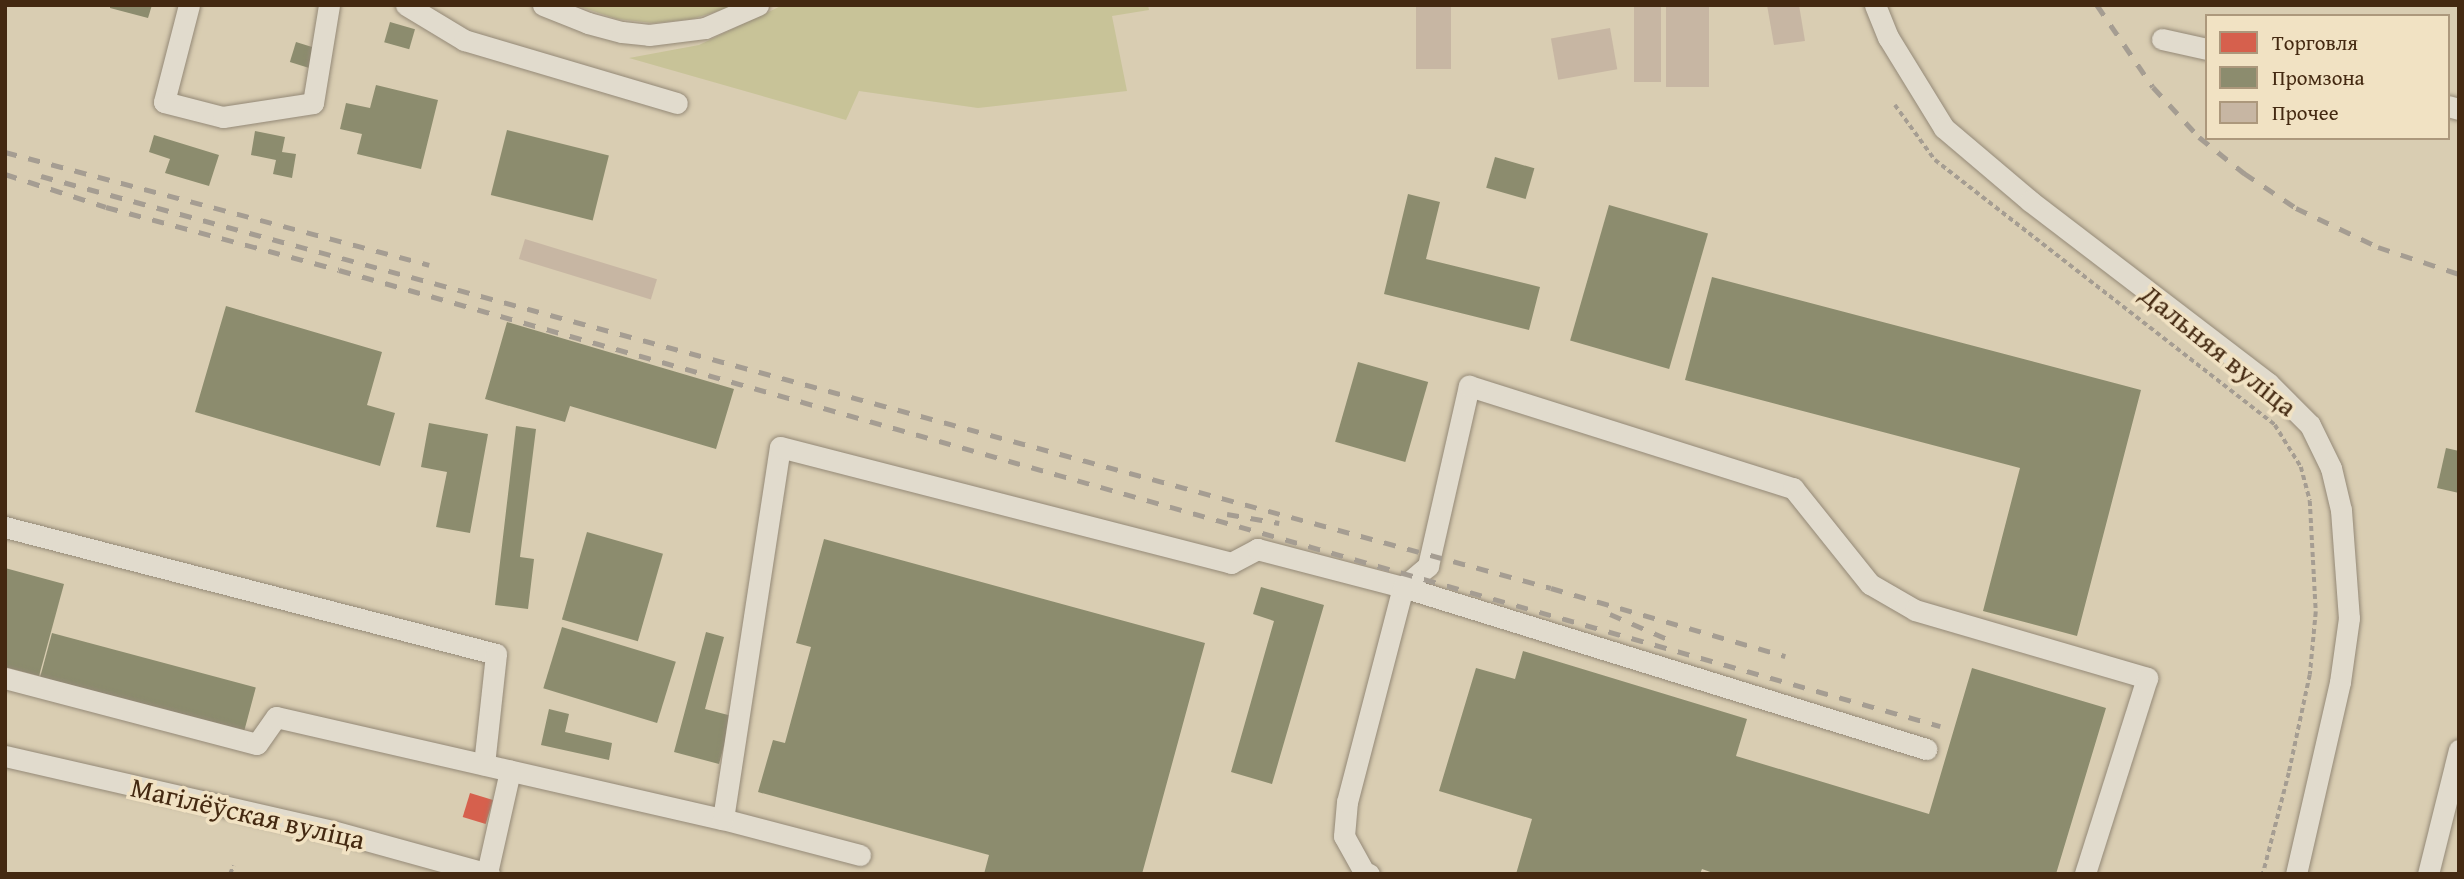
<!DOCTYPE html>
<meta charset="utf-8">
<style>
body{margin:0}
#map{position:relative;width:2464px;height:879px;overflow:hidden;background:#d9cdb2;font-family:"Gentium Book Plus",serif}
div>[style]{position:absolute}
[style*='--x']{left:calc(var(--x)*1px);top:calc(var(--y)*1px);width:calc(var(--w)*1px);rotate:calc(var(--a)*1deg)}
.green>*{inset:0;background:#c8c398}
.shops>*{inset:0;background:#d6604d;transform-origin:0 0}
.industry>*{inset:0;background:#8c8c6e;transform-origin:0 0}
.building>*{inset:0;background:#c7b6a3;transform-origin:0 0}
.path>*{height:3.5px;margin-top:-1.75px;transform-origin:0;background:repeating-linear-gradient(90deg,#a59d92 0 5px,transparent 0 8.5px)}
.roads{filter:drop-shadow(0 0 2px #948977) drop-shadow(0 0 2px #948977)}
.minor>*{height:21px;margin:-10.5px;padding:0 10.5px;transform-origin:10.5px;border-radius:10.5px;background:#e1dbcd}
.rail>*{height:5px;margin-top:-2.5px;transform-origin:0;background:repeating-linear-gradient(90deg,#a59d92 0 12px,transparent 0 24px)}
span{translate:-50% -50%;white-space:nowrap;text-align:center;line-height:1.15;-webkit-text-stroke:7px #f1e2c3;paint-order:stroke}
.street-label{font-size:28px;color:#442911}
.frame{position:absolute;inset:0;border:7px solid #442911;pointer-events:none}
.legend{position:absolute;left:2205px;top:14px;width:245px;height:126px;box-sizing:border-box;background:#f1e2c3;border:2px solid #ac987c;margin:0;padding:9px 12px;list-style:none;font-size:21px;color:#442911}
.legend li{display:flex;align-items:center;gap:14px;height:35px}
.legend b{width:35px;border:2px solid #ac987c}
</style>
<div id="map">
<div class="green">
<i style="clip-path:polygon(575px 5px,738px 5px,692px 19px,653px 23px,617px 19px)"></i>
<i style="clip-path:polygon(783px 5px,1148px 5px,1149px 10px,1112px 16px,1127px 91px,978px 108px,859px 91px,846px 120px,629px 58px,699px 45px)"></i>
</div>
<div class="shops">
<i style="left:470px;top:793px;width:24px;height:25px;rotate:17deg"></i>
</div>
<div class="industry">
<i style="clip-path:polygon(110px 5px,152px 5px,148px 18px,110px 8px)"></i>
<i style="left:390px;top:22px;width:26px;height:21px;rotate:16deg"></i>
<i style="left:296px;top:42px;width:21px;height:21px;rotate:17deg"></i>
<i style="clip-path:polygon(376px 85px,438px 100px,421px 169px,357px 154px,362px 134px,340px 129px,346px 103px,370px 108px)"></i>
<i style="left:507px;top:130px;width:105px;height:67px;rotate:14deg"></i>
<i style="clip-path:polygon(255px 131px,285px 137px,282px 152px,296px 154px,292px 178px,273px 174px,276px 160px,251px 155px)"></i>
<i style="clip-path:polygon(154px 135px,219px 155px,209px 186px,165px 173px,170px 159px,149px 152px)"></i>
<i style="left:1495px;top:157px;width:41px;height:32px;rotate:16deg"></i>
<i style="clip-path:polygon(1408px 194px,1440px 202px,1426px 259px,1540px 287px,1529px 330px,1384px 294px)"></i>
<i style="left:1609px;top:205px;width:103px;height:141px;rotate:16deg"></i>
<i style="clip-path:polygon(1712px 277px,2141px 390px,2077px 636px,1983px 611px,2020px 468px,1685px 380px)"></i>
<i style="clip-path:polygon(226px 306px,382px 352px,367px 405px,395px 413px,380px 466px,195px 412px)"></i>
<i style="clip-path:polygon(507px 322px,734px 389px,716px 449px,570px 406px,565px 422px,485px 399px)"></i>
<i style="left:1358px;top:362px;width:73px;height:83px;rotate:16deg"></i>
<i style="clip-path:polygon(429px 423px,488px 434px,470px 533px,436px 527px,447px 472px,421px 467px)"></i>
<i style="clip-path:polygon(516px 426px,536px 429px,520px 557px,534px 559px,528px 609px,495px 605px)"></i>
<i style="clip-path:polygon(2446px 448px,2459px 451px,2459px 493px,2437px 488px)"></i>
<i style="left:587px;top:532px;width:79px;height:91px;rotate:16deg"></i>
<i style="clip-path:polygon(824px 539px,1205px 643px,1142px 874px,984px 874px,989px 855px,758px 792px,773px 740px,785px 743px,811px 647px,796px 643px)"></i>
<i style="clip-path:polygon(5px 568px,64px 584px,39px 676px,5px 667px)"></i>
<i style="clip-path:polygon(1261px 587px,1324px 605px,1272px 784px,1231px 772px,1274px 621px,1253px 614px)"></i>
<i style="left:562px;top:627px;width:119px;height:64px;rotate:17deg"></i>
<i style="clip-path:polygon(706px 632px,724px 637px,705px 709px,732px 716px,719px 764px,674px 752px)"></i>
<i style="left:52px;top:633px;width:211px;height:50px;rotate:15deg"></i>
<i style="clip-path:polygon(1523px 651px,1747px 719px,1736px 756px,1929px 814px,1972px 668px,2106px 708px,2056px 874px,1716px 874px,1702px 869px,1700px 874px,1516px 874px,1532px 819px,1439px 791px,1476px 668px,1515px 679px)"></i>
<i style="clip-path:polygon(549px 709px,569px 714px,565px 732px,612px 743px,609px 760px,541px 745px)"></i>
</div>
<div class="building">
<i style="left:1416px;top:5px;width:35px;height:64px"></i>
<i style="left:1634px;top:5px;width:27px;height:77px"></i>
<i style="left:1666px;top:5px;width:43px;height:82px"></i>
<i style="clip-path:polygon(1767px 5px,1799px 5px,1805px 41px,1774px 45px)"></i>
<i style="left:1610px;top:28px;width:42px;height:60px;rotate:80deg"></i>
<i style="left:525px;top:239px;width:138px;height:21px;rotate:17deg"></i>
</div>
<div class="path">
<i style="--x:1895;--y:105;--w:68;--a:54"></i>
<i style="--x:1935;--y:160;--w:431;--a:37.9"></i>
<i style="--x:2275;--y:425;--w:49;--a:58.2"></i>
<i style="--x:2301;--y:467;--w:35;--a:75"></i>
<i style="--x:2310;--y:501;--w:111;--a:86.9"></i>
<i style="--x:2316;--y:612;--w:63;--a:95.4"></i>
<i style="--x:2310;--y:675;--w:100;--a:102.1"></i>
<i style="--x:2289;--y:773;--w:104;--a:104.4"></i>
<i style="--x:230;--y:874;--w:9;--a:-69"></i>
</div>
<div class="roads">
<div class="minor">
<i style="--x:189;--y:5;--w:100;--a:104.5"></i>
<i style="--x:164;--y:102;--w:61;--a:14.3"></i>
<i style="--x:223;--y:117;--w:91;--a:-8.8"></i>
<i style="--x:313;--y:103;--w:99;--a:-80.7"></i>
<i style="--x:406;--y:5;--w:68;--a:31.1"></i>
<i style="--x:464;--y:40;--w:222;--a:16.5"></i>
<i style="--x:543;--y:5;--w:48;--a:21.8"></i>
<i style="--x:588;--y:23;--w:35;--a:15"></i>
<i style="--x:622;--y:32;--w:27;--a:6"></i>
<i style="--x:649;--y:35;--w:56;--a:-7.1"></i>
<i style="--x:705;--y:28;--w:58;--a:-23.5"></i>
<i style="--x:1875;--y:5;--w:35;--a:68"></i>
<i style="--x:1888;--y:37;--w:107;--a:58.4"></i>
<i style="--x:1944;--y:128;--w:113;--a:40.3"></i>
<i style="--x:2030;--y:201;--w:300;--a:37.4"></i>
<i style="--x:2268;--y:383;--w:59;--a:45"></i>
<i style="--x:2310;--y:425;--w:48;--a:64"></i>
<i style="--x:2331;--y:468;--w:43;--a:76.6"></i>
<i style="--x:2341;--y:510;--w:108;--a:85.8"></i>
<i style="--x:2349;--y:618;--w:65;--a:98"></i>
<i style="--x:2340;--y:682;--w:197;--a:102.9"></i>
<i style="--x:2162;--y:39;--w:46;--a:12.5"></i>
<i style="--x:2448;--y:106;--w:11;--a:15"></i>
<i style="--x:5;--y:527;--w:507;--a:14.5"></i>
<i style="--x:496;--y:654;--w:111;--a:96.2"></i>
<i style="--x:5;--y:678;--w:260;--a:14.7"></i>
<i style="--x:257;--y:744;--w:33;--a:-55"></i>
<i style="--x:276;--y:717;--w:458;--a:12.9"></i>
<i style="--x:5;--y:756;--w:336;--a:12.9"></i>
<i style="--x:333;--y:831;--w:162;--a:15.4"></i>
<i style="--x:860;--y:855;--w:142;--a:-165.3"></i>
<i style="--x:723;--y:819;--w:376;--a:-81.3"></i>
<i style="--x:780;--y:447;--w:466;--a:14.4"></i>
<i style="--x:1231;--y:563;--w:30;--a:-28"></i>
<i style="--x:1257;--y:549;--w:151;--a:14.6"></i>
<i style="--x:1403;--y:587;--w:33;--a:-40"></i>
<i style="--x:1428;--y:566;--w:185;--a:-77.2"></i>
<i style="--x:1469;--y:386;--w:340;--a:17.5"></i>
<i style="--x:1793;--y:488;--w:123;--a:51.3"></i>
<i style="--x:1870;--y:584;--w:52;--a:30"></i>
<i style="--x:1915;--y:610;--w:242;--a:16.3"></i>
<i style="--x:2147;--y:678;--w:206;--a:107.6"></i>
<i style="--x:487;--y:873;--w:105;--a:-77.3"></i>
<i style="--x:1369;--y:874;--w:5;--a:-158"></i>
<i style="--x:1364;--y:872;--w:41;--a:-119.1"></i>
<i style="--x:1344;--y:836;--w:34;--a:-85"></i>
<i style="--x:1347;--y:802;--w:222;--a:-75.4"></i>
<i style="--x:1403;--y:587;--w:548;--a:17.21"></i>
<i style="--x:2428;--y:874;--w:128;--a:-76"></i>
</div>
</div>
<div class="rail">
<i style="--x:2097;--y:5;--w:99;--a:55.7"></i>
<i style="--x:2153;--y:87;--w:68;--a:47.4"></i>
<i style="--x:2199;--y:137;--w:58;--a:38.7"></i>
<i style="--x:2244;--y:173;--w:63;--a:33.9"></i>
<i style="--x:2296;--y:208;--w:91;--a:25.4"></i>
<i style="--x:2378;--y:247;--w:85;--a:18.4"></i>
<i style="--x:5;--y:152;--w:439;--a:14.9"></i>
<i style="--x:5;--y:174;--w:106;--a:18.1"></i>
<i style="--x:106;--y:207;--w:241;--a:15.1"></i>
<i style="--x:339;--y:270;--w:1665;--a:15.9"></i>
<i style="--x:41;--y:176;--w:1565;--a:15.26"></i>
<i style="--x:1551;--y:588;--w:244;--a:16.2"></i>
<i style="--x:1227;--y:514;--w:53;--a:9.8"></i>
<i style="--x:1610;--y:614;--w:70;--a:23.6"></i>
</div>
<div class="street-label">
<span style="left:2219px;top:350px;rotate:39deg">Дальняя вуліца</span>
<span style="left:248px;top:813px;rotate:13deg">Магілёўская вуліца</span>
</div>
<div class="frame"></div>
<ul class="legend">
<li><b style="height:19px;background:#d6604d"></b>Торговля</li>
<li><b style="height:19px;background:#8c8c6e"></b>Промзона</li>
<li><b style="height:19px;background:#c7b6a3"></b>Прочее</li>
</ul>
</div>
